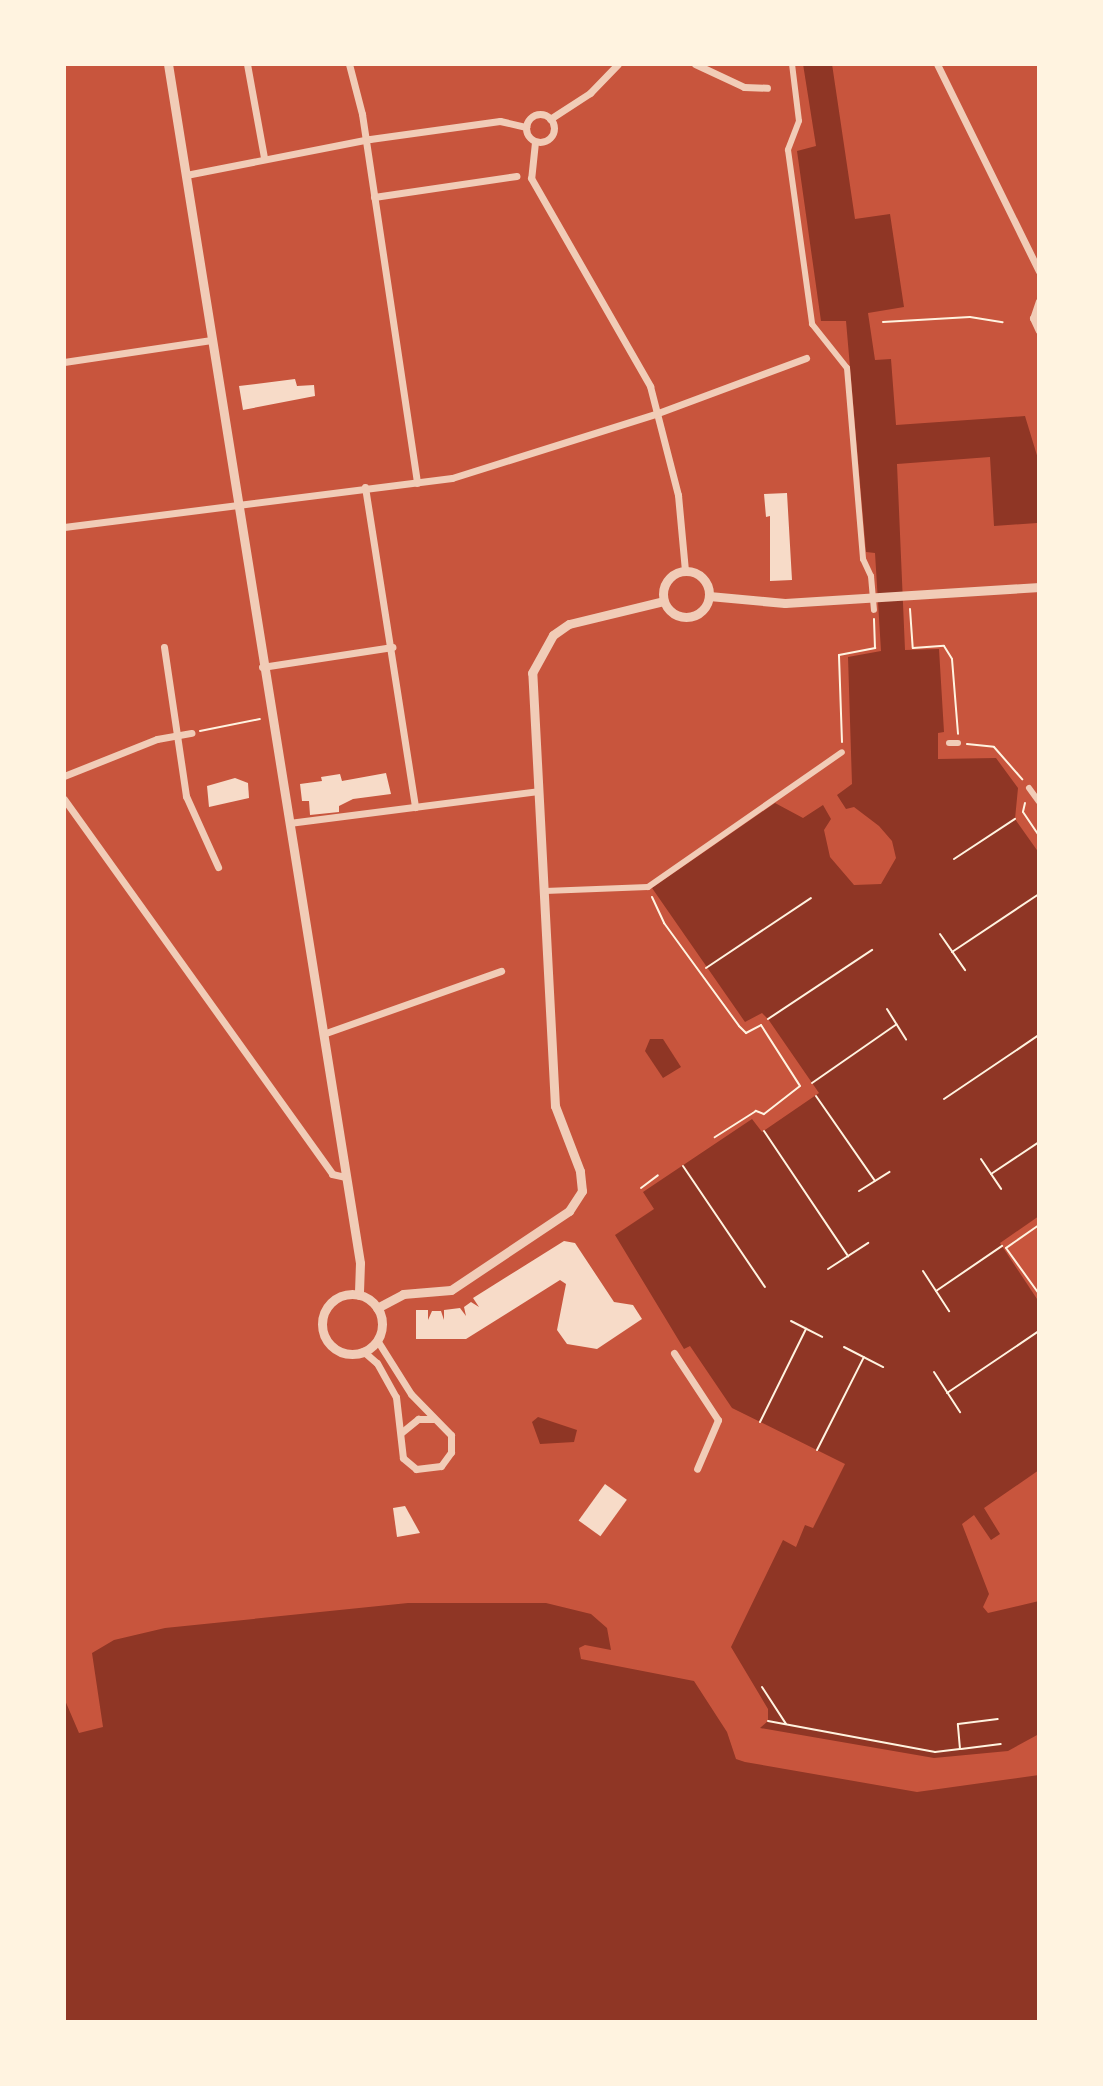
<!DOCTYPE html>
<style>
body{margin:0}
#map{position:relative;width:1103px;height:2086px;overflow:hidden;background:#c8553d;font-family:"PT Sans Narrow",sans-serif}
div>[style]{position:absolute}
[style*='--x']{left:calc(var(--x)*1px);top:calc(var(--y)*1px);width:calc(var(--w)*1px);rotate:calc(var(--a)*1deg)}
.water>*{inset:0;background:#8f3625}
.building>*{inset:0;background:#f7dbc8;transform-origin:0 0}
.path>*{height:2px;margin:-1px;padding:0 1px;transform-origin:1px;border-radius:1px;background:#fff3e0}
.pedestrian>*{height:6px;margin:-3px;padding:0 3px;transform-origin:3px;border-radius:3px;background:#f1ccb7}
.minor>*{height:7px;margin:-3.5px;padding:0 3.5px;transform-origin:3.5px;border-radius:3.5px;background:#f1ccb7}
.minor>.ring{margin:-3.5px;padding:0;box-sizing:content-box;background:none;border:7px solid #f1ccb7;border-radius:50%}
.tertiary>*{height:9px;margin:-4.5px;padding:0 4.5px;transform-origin:4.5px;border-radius:4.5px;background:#f1ccb7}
.tertiary>.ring{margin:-4.5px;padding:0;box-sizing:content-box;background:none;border:9px solid #f1ccb7;border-radius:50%}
span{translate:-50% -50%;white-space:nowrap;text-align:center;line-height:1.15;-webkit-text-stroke:8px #fff3e0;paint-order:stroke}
.frame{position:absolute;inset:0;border:66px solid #fff3e0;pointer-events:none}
</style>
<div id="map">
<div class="water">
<i style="clip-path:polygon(803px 64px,832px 64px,855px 219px,890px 214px,904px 307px,868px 313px,875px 360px,891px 359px,896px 425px,1025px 416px,1039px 462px,1037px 523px,994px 526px,990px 457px,897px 464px,905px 650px,939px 649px,944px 732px,938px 733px,938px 759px,996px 758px,1018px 788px,1015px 819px,1039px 853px,1039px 1216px,1000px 1243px,1039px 1302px,1039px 1470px,984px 1508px,1000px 1534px,991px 1540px,974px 1515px,962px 1524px,989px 1594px,983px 1607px,988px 1613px,1039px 1601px,1039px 1734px,1008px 1751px,934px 1758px,760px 1728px,768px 1721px,768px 1709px,731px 1647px,783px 1540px,796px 1547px,805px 1525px,813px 1528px,845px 1464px,732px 1408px,690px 1346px,684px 1349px,615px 1235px,654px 1209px,643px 1192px,752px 1119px,762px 1132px,819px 1093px,768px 1019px,762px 1013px,745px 1022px,652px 888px,775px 803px,803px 818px,823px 805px,831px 819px,824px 830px,830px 857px,854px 885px,881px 884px,896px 858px,892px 841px,879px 826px,854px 807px,846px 809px,837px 795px,852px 784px,848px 657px,881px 651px,875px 553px,866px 552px,846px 321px,821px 321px,797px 151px,816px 146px)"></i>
<i style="clip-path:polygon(650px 1039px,663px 1039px,681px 1067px,663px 1078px,645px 1051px)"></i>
<i style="clip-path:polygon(538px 1417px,577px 1430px,574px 1442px,540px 1444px,532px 1422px)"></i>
<i style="clip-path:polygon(408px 1603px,546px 1603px,591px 1614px,607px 1628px,611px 1650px,585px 1645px,579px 1648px,581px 1659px,694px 1681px,727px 1732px,736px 1759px,745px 1762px,917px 1792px,1039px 1775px,1039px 2022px,64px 2022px,64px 1698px,79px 1733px,103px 1727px,92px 1653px,114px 1640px,165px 1628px)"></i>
</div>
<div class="building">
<i style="clip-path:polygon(295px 379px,297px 386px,314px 385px,315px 396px,243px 410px,239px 386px)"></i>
<i style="clip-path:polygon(787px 493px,792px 580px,770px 581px,770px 516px,766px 517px,764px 494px)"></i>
<i style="clip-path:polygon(386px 773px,391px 794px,353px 799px,339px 806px,339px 812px,310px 815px,309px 801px,302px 801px,300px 784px,322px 781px,321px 777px,340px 774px,342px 781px)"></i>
<i style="clip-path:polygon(235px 778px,248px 783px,249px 798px,209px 807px,207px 786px)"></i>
<i style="clip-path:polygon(564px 1241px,575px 1243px,614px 1302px,633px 1305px,642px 1319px,597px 1349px,567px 1344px,557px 1330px,566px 1284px,560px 1280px,466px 1339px,416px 1339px,416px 1310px,428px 1310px,428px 1320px,432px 1311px,441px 1311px,444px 1320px,444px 1310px,460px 1308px,466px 1316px,464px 1307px,471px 1302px,479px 1307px,473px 1298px)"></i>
<i style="left:605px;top:1484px;width:27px;height:45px;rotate:36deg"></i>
<i style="clip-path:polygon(405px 1506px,420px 1533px,397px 1537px,393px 1508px)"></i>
</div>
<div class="path">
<i style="--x:883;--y:322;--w:87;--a:-3.3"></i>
<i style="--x:970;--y:317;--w:33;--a:9"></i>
<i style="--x:910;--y:609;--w:39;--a:86"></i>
<i style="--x:913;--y:648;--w:31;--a:-4"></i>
<i style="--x:944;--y:646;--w:15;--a:58"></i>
<i style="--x:952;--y:659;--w:75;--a:85.4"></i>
<i style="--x:200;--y:731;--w:61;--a:-11.3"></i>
<i style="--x:842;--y:742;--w:87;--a:-92"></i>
<i style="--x:839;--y:655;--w:37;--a:-11"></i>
<i style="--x:875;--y:648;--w:29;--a:-92"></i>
<i style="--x:967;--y:744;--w:27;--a:6"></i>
<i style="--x:994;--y:747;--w:43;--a:48.8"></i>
<i style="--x:1025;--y:803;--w:9;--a:103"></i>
<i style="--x:1023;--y:812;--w:29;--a:56"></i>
<i style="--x:954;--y:859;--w:73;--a:-33.3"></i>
<i style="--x:652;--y:897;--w:29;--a:65"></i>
<i style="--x:664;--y:923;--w:127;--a:53.9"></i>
<i style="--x:739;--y:1026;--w:10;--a:45"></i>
<i style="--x:746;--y:1033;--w:17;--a:-28"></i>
<i style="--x:761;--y:1025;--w:72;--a:57.4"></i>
<i style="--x:800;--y:1086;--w:46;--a:142.1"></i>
<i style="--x:764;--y:1114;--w:9;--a:-159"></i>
<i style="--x:756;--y:1111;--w:49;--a:147.6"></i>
<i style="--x:940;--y:934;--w:44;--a:55.2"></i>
<i style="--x:952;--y:952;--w:105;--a:-33.7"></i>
<i style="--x:706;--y:968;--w:126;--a:-33.7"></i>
<i style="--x:887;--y:1009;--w:36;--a:58"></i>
<i style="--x:768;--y:1019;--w:125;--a:-33.6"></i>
<i style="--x:812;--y:1083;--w:103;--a:-34.8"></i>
<i style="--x:816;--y:1096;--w:103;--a:55.2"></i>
<i style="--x:944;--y:1099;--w:115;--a:-34"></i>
<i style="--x:764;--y:1131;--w:151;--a:56.1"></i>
<i style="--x:981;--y:1159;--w:36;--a:56"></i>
<i style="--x:683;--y:1166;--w:146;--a:55.9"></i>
<i style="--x:991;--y:1174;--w:58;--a:-33.7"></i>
<i style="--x:641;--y:1188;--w:21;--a:-37"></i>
<i style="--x:859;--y:1191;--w:36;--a:-32"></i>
<i style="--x:1039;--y:1225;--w:40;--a:145.1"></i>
<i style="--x:1006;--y:1248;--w:57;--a:54.3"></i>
<i style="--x:828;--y:1269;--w:48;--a:-33"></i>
<i style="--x:923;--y:1271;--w:48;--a:57"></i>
<i style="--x:936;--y:1291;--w:80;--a:-34.3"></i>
<i style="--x:791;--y:1321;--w:35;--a:27"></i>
<i style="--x:844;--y:1347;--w:44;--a:27.1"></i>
<i style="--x:934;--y:1372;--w:48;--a:57"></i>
<i style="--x:947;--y:1393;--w:111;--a:-34"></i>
<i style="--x:760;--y:1422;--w:104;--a:-63.7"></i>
<i style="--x:817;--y:1450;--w:104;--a:-63.2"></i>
<i style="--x:762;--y:1687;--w:44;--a:57"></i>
<i style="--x:768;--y:1721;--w:170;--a:10.5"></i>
<i style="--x:935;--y:1752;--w:25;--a:-7"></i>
<i style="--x:960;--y:1749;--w:25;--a:-95"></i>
<i style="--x:958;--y:1724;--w:40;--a:-7.1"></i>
<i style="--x:961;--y:1749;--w:40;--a:-7.1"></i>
</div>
<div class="pedestrian">
<i style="--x:792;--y:64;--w:57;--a:83"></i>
<i style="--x:799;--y:121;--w:31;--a:111"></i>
<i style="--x:788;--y:150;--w:176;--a:82.1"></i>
<i style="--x:812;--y:324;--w:56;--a:51.5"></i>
<i style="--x:847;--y:368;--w:192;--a:85.2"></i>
<i style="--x:863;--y:559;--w:19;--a:65"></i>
<i style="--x:871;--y:576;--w:34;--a:85"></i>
<i style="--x:949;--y:743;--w:9;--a:0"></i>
<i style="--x:1029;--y:788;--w:17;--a:54"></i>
<i style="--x:545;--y:891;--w:103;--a:-2.2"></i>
<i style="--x:648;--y:887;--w:236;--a:-34.8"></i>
</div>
<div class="minor">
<i style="--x:247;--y:64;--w:96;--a:79.7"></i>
<i style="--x:349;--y:64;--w:52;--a:75.4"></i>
<i style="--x:362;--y:114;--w:373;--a:81.5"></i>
<i style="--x:695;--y:64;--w:54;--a:25.1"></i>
<i style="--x:744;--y:87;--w:23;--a:2"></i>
<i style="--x:937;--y:64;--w:231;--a:63.8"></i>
<i class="ring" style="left:526px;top:114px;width:21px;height:21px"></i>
<i style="--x:550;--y:119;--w:48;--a:-33"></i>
<i style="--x:590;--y:93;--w:40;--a:-46"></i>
<i style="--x:535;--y:142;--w:36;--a:96"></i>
<i style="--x:531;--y:178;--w:240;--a:60.2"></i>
<i style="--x:650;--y:386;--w:113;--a:75.6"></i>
<i style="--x:678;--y:495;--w:76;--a:84.7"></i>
<i style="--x:186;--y:175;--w:187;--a:-11.1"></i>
<i style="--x:370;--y:139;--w:131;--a:-7.9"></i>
<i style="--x:500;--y:121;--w:27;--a:13"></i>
<i style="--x:374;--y:197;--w:144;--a:-8.4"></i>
<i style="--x:1039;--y:301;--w:18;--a:109"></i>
<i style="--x:1033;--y:318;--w:14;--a:65"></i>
<i style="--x:64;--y:362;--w:149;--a:-8.5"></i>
<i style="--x:365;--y:487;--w:324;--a:81.1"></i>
<i style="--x:64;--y:527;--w:391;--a:-7.2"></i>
<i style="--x:452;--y:478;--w:216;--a:-17.5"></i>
<i style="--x:658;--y:413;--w:158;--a:-20.4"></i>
<i style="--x:164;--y:647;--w:151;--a:81.6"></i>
<i style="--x:186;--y:796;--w:78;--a:65.7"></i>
<i style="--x:262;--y:667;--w:132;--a:-8.7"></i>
<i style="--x:64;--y:776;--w:100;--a:-21.7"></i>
<i style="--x:157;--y:739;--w:35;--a:-10"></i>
<i style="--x:64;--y:799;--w:461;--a:54.4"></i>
<i style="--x:332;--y:1174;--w:13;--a:13"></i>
<i style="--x:289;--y:823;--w:251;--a:-7.3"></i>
<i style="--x:323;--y:1034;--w:189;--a:-19.5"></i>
<i style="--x:363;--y:1351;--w:18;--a:41"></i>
<i style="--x:377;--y:1363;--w:39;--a:61"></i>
<i style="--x:396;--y:1397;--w:61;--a:83.5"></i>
<i style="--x:403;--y:1458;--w:17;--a:40"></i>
<i style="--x:416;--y:1469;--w:25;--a:-7"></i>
<i style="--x:441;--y:1466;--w:17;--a:-54"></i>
<i style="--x:451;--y:1452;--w:17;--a:-90"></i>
<i style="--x:451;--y:1435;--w:57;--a:-134.3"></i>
<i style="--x:411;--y:1394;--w:64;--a:-122.2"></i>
<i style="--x:674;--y:1353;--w:80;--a:56.7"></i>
<i style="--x:718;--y:1420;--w:53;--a:113.2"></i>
<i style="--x:402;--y:1432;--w:21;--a:-39"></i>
<i style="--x:418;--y:1419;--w:16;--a:0"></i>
</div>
<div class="tertiary">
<i style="--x:168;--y:64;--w:1214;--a:80.9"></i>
<i style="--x:360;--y:1263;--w:32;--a:92"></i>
<i class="ring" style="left:663px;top:571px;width:37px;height:37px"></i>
<i style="--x:709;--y:596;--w:76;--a:5.3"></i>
<i style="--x:785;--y:603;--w:255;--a:-3.6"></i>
<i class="ring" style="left:322px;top:1294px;width:51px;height:51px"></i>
<i style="--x:377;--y:1308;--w:30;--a:-28"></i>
<i style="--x:403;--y:1294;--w:48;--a:-4.8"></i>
<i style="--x:451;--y:1290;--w:142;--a:-33.8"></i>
<i style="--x:569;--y:1211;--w:24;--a:-57"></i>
<i style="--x:582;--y:1191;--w:20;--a:-96"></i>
<i style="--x:580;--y:1171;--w:70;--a:-111"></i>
<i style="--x:555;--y:1106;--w:434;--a:-93"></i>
<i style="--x:532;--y:673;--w:43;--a:-61.1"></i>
<i style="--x:553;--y:635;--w:19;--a:-35"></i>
<i style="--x:569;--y:624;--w:97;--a:-13.7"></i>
</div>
<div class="frame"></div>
</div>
